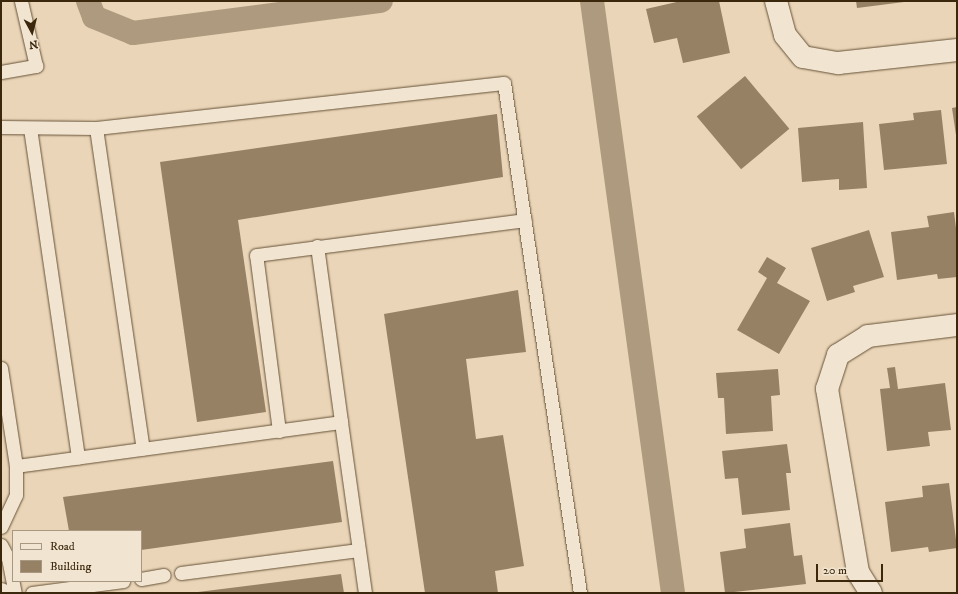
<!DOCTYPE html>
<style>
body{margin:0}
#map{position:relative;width:958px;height:594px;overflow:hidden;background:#ead5b8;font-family:"IM FELL DW Pica",serif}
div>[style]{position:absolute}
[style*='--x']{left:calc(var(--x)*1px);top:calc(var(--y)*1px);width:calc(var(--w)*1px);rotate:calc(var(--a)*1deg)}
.canal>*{height:24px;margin:-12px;padding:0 12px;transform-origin:12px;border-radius:12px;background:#ae9a7e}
.building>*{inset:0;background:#968165;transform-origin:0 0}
.roads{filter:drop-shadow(0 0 1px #665237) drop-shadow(0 0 1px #665237)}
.service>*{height:13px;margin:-6.5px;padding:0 6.5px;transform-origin:6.5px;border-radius:6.5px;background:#f1e4d1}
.minor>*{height:22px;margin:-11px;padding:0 11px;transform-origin:11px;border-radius:11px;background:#f1e4d1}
span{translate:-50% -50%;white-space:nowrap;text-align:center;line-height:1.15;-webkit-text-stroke:4px #f1e4d1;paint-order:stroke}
.frame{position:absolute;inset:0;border:2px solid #3a270c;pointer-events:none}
.legend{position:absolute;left:12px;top:530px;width:130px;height:52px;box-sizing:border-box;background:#f1e4d1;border:1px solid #a89882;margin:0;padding:5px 7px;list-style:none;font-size:12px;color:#3a270c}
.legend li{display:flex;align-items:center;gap:8px;height:20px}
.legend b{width:20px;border:1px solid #a89882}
.north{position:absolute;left:12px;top:12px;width:40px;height:40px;-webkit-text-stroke:3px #f1e4d1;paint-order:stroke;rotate:173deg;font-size:11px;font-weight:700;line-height:16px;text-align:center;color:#3a270c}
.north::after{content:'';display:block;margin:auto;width:14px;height:18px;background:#3a270c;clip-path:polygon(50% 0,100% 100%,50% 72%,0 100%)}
.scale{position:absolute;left:816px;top:564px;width:67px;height:18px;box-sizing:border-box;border:2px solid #3a270c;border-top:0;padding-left:5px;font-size:12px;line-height:14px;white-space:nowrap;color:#3a270c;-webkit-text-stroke:3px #f1e4d1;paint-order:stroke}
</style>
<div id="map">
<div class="canal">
<i style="--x:88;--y:1;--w:17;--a:69"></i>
<i style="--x:94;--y:17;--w:42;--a:22.3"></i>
<i style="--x:133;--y:33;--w:250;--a:-7.4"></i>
<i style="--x:592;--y:1;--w:598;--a:82.21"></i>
</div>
<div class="building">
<i style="clip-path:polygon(681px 1px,719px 1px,730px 53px,683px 63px,677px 38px,654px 43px,646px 9px)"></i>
<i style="clip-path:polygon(856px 1px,904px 1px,904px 2px,857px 8px)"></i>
<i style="left:745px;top:76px;width:69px;height:63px;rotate:50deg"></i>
<i style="clip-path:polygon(957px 107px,957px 135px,956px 135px,952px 108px)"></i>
<i style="clip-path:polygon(941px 110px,947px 164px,884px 170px,879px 124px,914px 120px,913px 113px)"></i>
<i style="clip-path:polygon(497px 114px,503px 177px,238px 220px,266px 412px,197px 422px,160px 162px)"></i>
<i style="clip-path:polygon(863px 122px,867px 188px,839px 190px,839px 179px,802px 182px,798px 128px)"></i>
<i style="clip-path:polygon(954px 212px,957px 236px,957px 277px,938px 279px,937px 274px,897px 280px,891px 232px,929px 227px,927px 216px)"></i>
<i style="clip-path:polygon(869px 230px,884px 277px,853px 286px,855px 292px,827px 301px,811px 248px)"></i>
<i style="clip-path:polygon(767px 257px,786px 268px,777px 283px,810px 301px,779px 354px,737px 330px,767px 278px,758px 272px)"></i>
<i style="clip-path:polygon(518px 290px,526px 352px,466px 359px,476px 439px,503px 435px,524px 566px,495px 571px,498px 593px,425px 593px,384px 314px)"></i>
<i style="clip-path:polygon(895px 367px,898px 389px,945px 383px,951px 430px,928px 432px,930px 446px,887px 451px,880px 389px,890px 388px,887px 368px)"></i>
<i style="clip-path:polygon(778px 369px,780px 395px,771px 396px,773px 431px,726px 434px,724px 398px,718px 398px,716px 373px)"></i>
<i style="clip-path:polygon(787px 444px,791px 473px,786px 473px,790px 510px,742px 515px,738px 478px,725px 479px,722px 451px)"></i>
<i style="clip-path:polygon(333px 461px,342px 522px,141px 550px,141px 531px,69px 531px,63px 497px)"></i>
<i style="clip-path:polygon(949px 483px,957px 548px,929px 552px,928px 547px,891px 552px,885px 502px,923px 497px,922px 486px)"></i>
<i style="clip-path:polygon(790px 523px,794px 556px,802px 555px,806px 584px,725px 593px,720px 552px,746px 548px,744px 529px)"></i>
<i style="clip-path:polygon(341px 574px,344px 593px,198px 593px,198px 592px)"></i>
</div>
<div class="roads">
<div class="service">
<i style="--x:1;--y:72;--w:36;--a:-10"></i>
<i style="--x:36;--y:66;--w:67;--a:-103"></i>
<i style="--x:1;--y:127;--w:95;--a:0.6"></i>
<i style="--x:96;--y:128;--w:410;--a:-6.3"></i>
<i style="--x:504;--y:83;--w:516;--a:81.52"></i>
<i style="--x:30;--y:128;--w:333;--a:81.7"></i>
<i style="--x:96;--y:128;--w:324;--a:81.7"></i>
<i style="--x:317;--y:246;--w:178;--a:82.2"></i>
<i style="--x:1;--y:368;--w:99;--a:81.3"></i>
<i style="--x:279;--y:431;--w:177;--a:-97.4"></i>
<i style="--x:256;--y:255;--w:271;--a:-7.4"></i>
<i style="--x:1;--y:527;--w:35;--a:-65"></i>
<i style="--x:16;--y:495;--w:29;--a:-90"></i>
<i style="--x:16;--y:466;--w:328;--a:-7.7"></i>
<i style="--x:341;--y:422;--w:173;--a:82"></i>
<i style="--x:1;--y:545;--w:15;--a:62"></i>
<i style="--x:8;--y:558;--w:36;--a:79"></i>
<i style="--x:181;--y:573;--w:179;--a:-7.4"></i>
<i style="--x:141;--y:579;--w:23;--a:-10"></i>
<i style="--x:1;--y:589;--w:10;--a:24"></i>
<i style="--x:32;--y:593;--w:92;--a:-7.5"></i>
</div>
<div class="minor">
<i style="--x:776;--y:1;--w:35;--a:75"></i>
<i style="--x:785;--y:35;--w:28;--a:51"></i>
<i style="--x:803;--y:57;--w:36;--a:10"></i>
<i style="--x:838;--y:63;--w:120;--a:-6.2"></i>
<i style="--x:871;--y:593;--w:25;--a:-122"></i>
<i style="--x:858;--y:572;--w:186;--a:-99.6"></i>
<i style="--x:827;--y:389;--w:36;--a:-72"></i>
<i style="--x:838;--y:355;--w:36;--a:-32"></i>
<i style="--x:868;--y:336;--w:90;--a:-7"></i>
</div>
</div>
<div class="frame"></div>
<ul class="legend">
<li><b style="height:5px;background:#f1e4d1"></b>Road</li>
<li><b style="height:11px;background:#968165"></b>Building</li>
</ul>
<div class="north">N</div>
<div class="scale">20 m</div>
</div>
